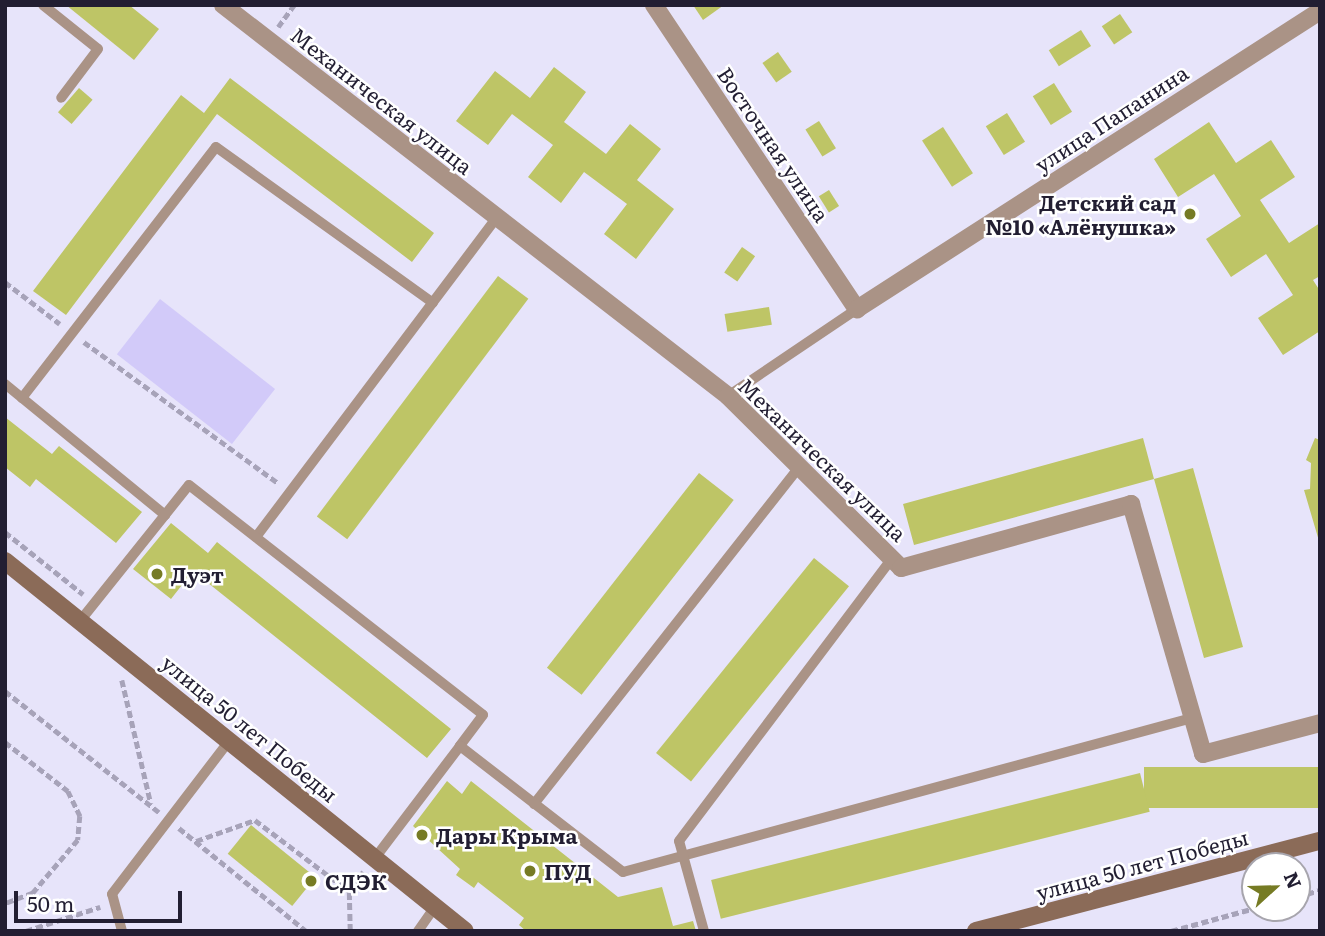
<!DOCTYPE html>
<meta charset="utf-8">
<style>
body{margin:0}
#map{position:relative;width:1325px;height:936px;overflow:hidden;background:#e7e4fa;font-family:Literata,serif}
div>[style]{position:absolute}
[style*='--x']{left:calc(var(--x)*1px);top:calc(var(--y)*1px);width:calc(var(--w)*1px);rotate:calc(var(--a)*1deg)}
.green>*{inset:0;background:#d2caf9;transform-origin:0 0}
.building>*{inset:0;background:#bec566;transform-origin:0 0}
.path>*{height:4.5px;margin-top:-2.25px;transform-origin:0;background:repeating-linear-gradient(90deg,#a7a3b9 0 7px,transparent 0 10.5px)}
.lane>*{height:10px;margin:-5px;padding:0 5px;transform-origin:5px;border-radius:5px;background:#aa9386}
.street>*{height:18px;margin:-9px;padding:0 9px;transform-origin:9px;border-radius:9px;background:#aa9386}
.secondary>*{height:18px;margin:-9px;padding:0 9px;transform-origin:9px;border-radius:9px;background:#8b6b58}
.dots>*{width:19px;height:19px;translate:-50% -50%;box-sizing:border-box;border:4px solid #fff;border-radius:50%}
span{translate:-50% -50%;white-space:nowrap;text-align:center;line-height:1.15;-webkit-text-stroke:5px #fff;paint-order:stroke}
.street-label{font-size:21px;color:#221e32}
.poi-label{font-size:21px;color:#221e32;font-weight:700}
.right{translate:-100% -50%;text-align:right}
.left{translate:0 -50%;text-align:left}
.frame{position:absolute;inset:0;border:7px solid #221e32;pointer-events:none}
.north{position:absolute;left:1241px;top:852px;width:70px;height:70px;box-sizing:border-box;background:#fff;border:2px solid #a7a5ad;border-radius:50%;rotate:68deg;font-size:19px;font-weight:700;line-height:28px;text-align:center;color:#221e32}
.north::after{content:'';display:block;margin:auto;width:24px;height:32px;background:#767b24;clip-path:polygon(50% 0,100% 100%,50% 72%,0 100%)}
.scale{position:absolute;left:14px;top:891px;width:168px;height:32px;box-sizing:border-box;border:4px solid #221e32;border-top:0;padding-left:9px;font-size:21px;line-height:24px;white-space:nowrap;color:#221e32;-webkit-text-stroke:5px #fff;paint-order:stroke}
</style>
<div id="map">
<div class="green">
<i style="left:160px;top:299px;width:146px;height:70px;rotate:38deg"></i>
</div>
<div class="building">
<i style="clip-path:polygon(66px 5px,129px 5px,159px 29px,134px 60px)"></i>
<i style="clip-path:polygon(693px 5px,724px 5px,703px 20px)"></i>
<i style="left:1120px;top:14px;width:22px;height:22px;rotate:56deg"></i>
<i style="left:1081px;top:30px;width:19px;height:38px;rotate:58deg"></i>
<i style="left:778px;top:52px;width:24px;height:19px;rotate:55deg"></i>
<i style="clip-path:polygon(554px 67px,586px 92px,564px 122px,606px 154px,630px 124px,661px 149px,637px 180px,674px 209px,636px 259px,604px 234px,627px 204px,584px 172px,561px 203px,528px 177px,553px 145px,512px 114px,488px 145px,456px 121px,495px 71px,530px 98px)"></i>
<i style="clip-path:polygon(230px 78px,434px 233px,412px 262px,217px 114px,66px 315px,33px 291px,181px 95px,204px 113px)"></i>
<i style="left:1054px;top:83px;width:34px;height:25px;rotate:58deg"></i>
<i style="left:79px;top:88px;width:18px;height:32px;rotate:41deg"></i>
<i style="left:1007px;top:113px;width:34px;height:25px;rotate:58deg"></i>
<i style="left:819px;top:121px;width:32px;height:16px;rotate:58deg"></i>
<i style="clip-path:polygon(1209px 122px,1236px 163px,1271px 140px,1295px 177px,1260px 200px,1289px 243px,1320px 223px,1320px 276px,1313px 280px,1320px 291px,1320px 331px,1283px 355px,1258px 318px,1293px 295px,1266px 254px,1231px 277px,1206px 239px,1241px 216px,1214px 174px,1178px 197px,1154px 159px)"></i>
<i style="left:943px;top:127px;width:55px;height:25px;rotate:57deg"></i>
<i style="left:829px;top:190px;width:19px;height:12px;rotate:58deg"></i>
<i style="left:742px;top:247px;width:16px;height:31px;rotate:35deg"></i>
<i style="left:498px;top:276px;width:38px;height:301px;rotate:37deg"></i>
<i style="left:769px;top:307px;width:18px;height:45px;rotate:81deg"></i>
<i style="clip-path:polygon(5px 417px,52px 454px,59px 446px,142px 512px,116px 543px,36px 479px,30px 487px,5px 467px)"></i>
<i style="clip-path:polygon(1143px 438px,1154px 479px,1193px 468px,1243px 647px,1204px 658px,1154px 479px,914px 545px,903px 504px)"></i>
<i style="clip-path:polygon(1315px 438px,1320px 440px,1319px 541px,1304px 490px,1310px 489px,1311px 463px,1306px 460px)"></i>
<i style="left:699px;top:473px;width:44px;height:247px;rotate:38deg"></i>
<i style="clip-path:polygon(171px 523px,208px 553px,217px 542px,451px 729px,427px 758px,193px 571px,171px 599px,133px 569px)"></i>
<i style="left:814px;top:558px;width:45px;height:251px;rotate:39deg"></i>
<i style="left:1320px;top:767px;width:41px;height:176px;rotate:90deg"></i>
<i style="left:1140px;top:773px;width:40px;height:442px;rotate:76deg"></i>
<i style="clip-path:polygon(447px 781px,462px 794px,471px 781px,618px 897px,662px 887px,673px 926px,693px 921px,696px 931px,526px 931px,519px 925px,524px 918px,478px 882px,474px 888px,456px 875px,460px 869px,413px 826px)"></i>
<i style="left:251px;top:825px;width:83px;height:37px;rotate:39deg"></i>
</div>
<div class="path">
<i style="--x:278;--y:27;--w:27;--a:-54"></i>
<i style="--x:5;--y:282;--w:69;--a:37.4"></i>
<i style="--x:84;--y:342;--w:240;--a:36"></i>
<i style="--x:5;--y:532;--w:100;--a:38.5"></i>
<i style="--x:122;--y:680;--w:127;--a:76.8"></i>
<i style="--x:5;--y:691;--w:196;--a:38.2"></i>
<i style="--x:5;--y:742;--w:80;--a:37.9"></i>
<i style="--x:68;--y:791;--w:28;--a:64"></i>
<i style="--x:80;--y:816;--w:24;--a:95"></i>
<i style="--x:78;--y:840;--w:70;--a:130.3"></i>
<i style="--x:33;--y:893;--w:30;--a:159"></i>
<i style="--x:179;--y:828;--w:164;--a:39"></i>
<i style="--x:196;--y:841;--w:63;--a:-19.6"></i>
<i style="--x:255;--y:820;--w:118;--a:37.1"></i>
<i style="--x:1297;--y:897;--w:24;--a:-17"></i>
<i style="--x:26;--y:931;--w:78;--a:-18"></i>
<i style="--x:350;--y:931;--w:40;--a:-91.4"></i>
<i style="--x:349;--y:891;--w:24;--a:-54"></i>
<i style="--x:1171;--y:931;--w:87;--a:-15.3"></i>
</div>
<div class="lane">
<i style="--x:43;--y:5;--w:70;--a:38.7"></i>
<i style="--x:98;--y:49;--w:61;--a:127.1"></i>
<i style="--x:5;--y:384;--w:207;--a:39.3"></i>
<i style="--x:728;--y:396;--w:156;--a:-34"></i>
<i style="--x:22;--y:398;--w:317;--a:-52.3"></i>
<i style="--x:216;--y:147;--w:267;--a:35.7"></i>
<i style="--x:256;--y:537;--w:399;--a:-53"></i>
<i style="--x:80;--y:621;--w:174;--a:-51.3"></i>
<i style="--x:189;--y:485;--w:373;--a:38"></i>
<i style="--x:483;--y:715;--w:39;--a:127"></i>
<i style="--x:534;--y:804;--w:429;--a:-51.8"></i>
<i style="--x:375;--y:858;--w:141;--a:-52.8"></i>
<i style="--x:460;--y:746;--w:206;--a:37.7"></i>
<i style="--x:623;--y:872;--w:589;--a:-15.14"></i>
<i style="--x:122;--y:931;--w:38;--a:-105"></i>
<i style="--x:112;--y:894;--w:193;--a:-52.6"></i>
<i style="--x:418;--y:931;--w:29;--a:-55"></i>
<i style="--x:704;--y:931;--w:93;--a:-105.5"></i>
<i style="--x:679;--y:841;--w:354;--a:-53"></i>
</div>
<div class="street">
<i style="--x:223;--y:5;--w:639;--a:37.75"></i>
<i style="--x:728;--y:396;--w:244;--a:44.8"></i>
<i style="--x:901;--y:568;--w:239;--a:-15.5"></i>
<i style="--x:1131;--y:504;--w:260;--a:73.9"></i>
<i style="--x:1203;--y:754;--w:121;--a:-14.8"></i>
<i style="--x:654;--y:5;--w:366;--a:56.3"></i>
<i style="--x:857;--y:309;--w:551;--a:-32.77"></i>
</div>
<div class="secondary">
<i style="--x:5;--y:561;--w:590;--a:38.81"></i>
<i style="--x:976;--y:931;--w:356;--a:-14.7"></i>
</div>
<div class="dots">
<i style="left:1190px;top:214px;background:#767b24"></i>
<i style="left:157px;top:574px;background:#767b24"></i>
<i style="left:422px;top:835px;background:#767b24"></i>
<i style="left:530px;top:871px;background:#767b24"></i>
<i style="left:311px;top:881px;background:#767b24"></i>
</div>
<div class="street-label">
<span style="left:382px;top:100px;rotate:38deg">Механическая улица</span>
<span style="left:1111px;top:118px;rotate:-33deg">улица Папанина</span>
<span style="left:774px;top:144px;rotate:56deg">Восточная улица</span>
<span style="left:823px;top:459px;rotate:44deg">Механическая улица</span>
<span style="left:250px;top:728px;rotate:39deg">улица 50 лет Победы</span>
<span style="left:1142px;top:864px;rotate:-15deg">улица 50 лет Победы</span>
</div>
<div class="poi-label">
<span class="right" style="left:1176px;top:214px">Детский сад<br>№10 «Алёнушка»</span>
<span class="left" style="left:171px;top:574px">Дуэт</span>
<span class="left" style="left:436px;top:835px">Дары Крыма</span>
<span class="left" style="left:544px;top:871px">ПУД</span>
<span class="left" style="left:325px;top:881px">СДЭК</span>
</div>
<div class="frame"></div>
<div class="north">N</div>
<div class="scale">50 m</div>
</div>
